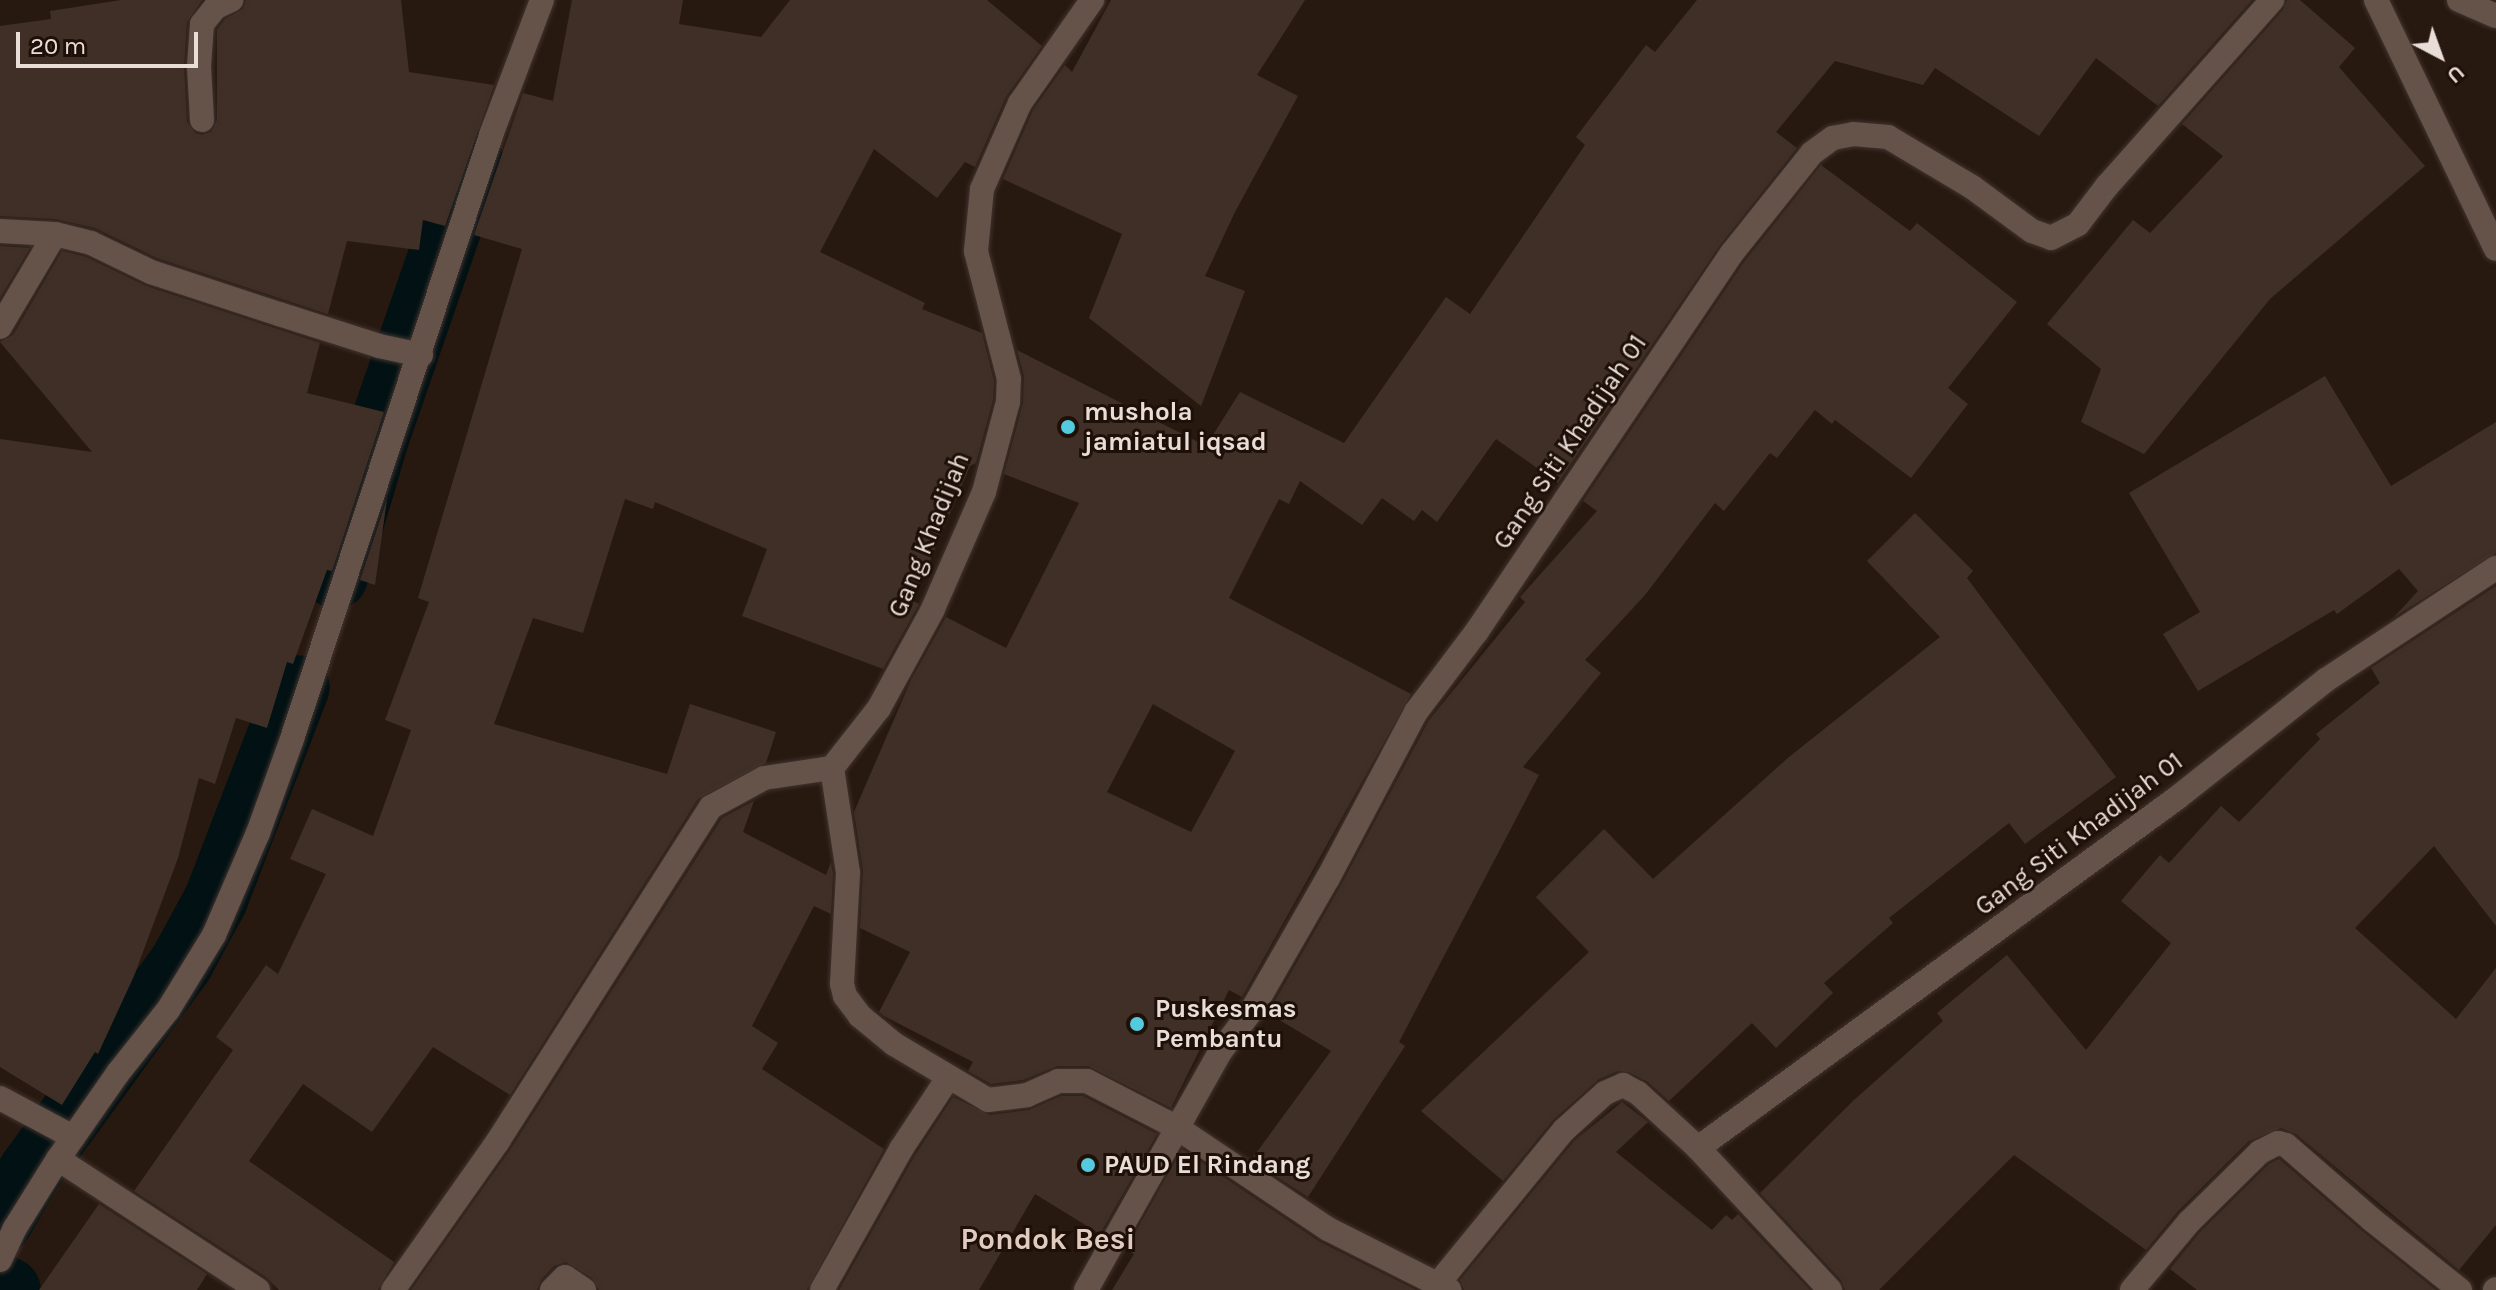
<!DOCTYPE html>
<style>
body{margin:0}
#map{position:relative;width:2496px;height:1290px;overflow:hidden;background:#281910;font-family:Karla,sans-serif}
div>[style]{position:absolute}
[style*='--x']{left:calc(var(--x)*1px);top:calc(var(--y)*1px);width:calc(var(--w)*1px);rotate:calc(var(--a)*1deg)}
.canal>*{height:64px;margin:-32px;padding:0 32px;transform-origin:32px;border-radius:32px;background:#021113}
.building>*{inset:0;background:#402f26}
.roads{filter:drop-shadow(0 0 2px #403430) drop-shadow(0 0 2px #403430)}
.minor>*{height:24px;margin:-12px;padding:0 12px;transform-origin:12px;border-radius:12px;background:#655349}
.dots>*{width:22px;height:22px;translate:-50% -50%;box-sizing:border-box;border:4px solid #1e1008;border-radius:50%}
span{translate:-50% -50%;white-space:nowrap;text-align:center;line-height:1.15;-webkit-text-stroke:6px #1e1008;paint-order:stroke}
.poi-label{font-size:26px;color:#e8ddd7;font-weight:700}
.left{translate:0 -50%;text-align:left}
.street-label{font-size:26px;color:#e8ddd7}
.quarter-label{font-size:30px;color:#e1cbbf;font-weight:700}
.north{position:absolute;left:2400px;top:16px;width:80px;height:80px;-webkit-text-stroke:6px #1e1008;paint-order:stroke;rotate:139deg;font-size:22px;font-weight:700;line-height:32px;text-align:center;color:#e8ddd7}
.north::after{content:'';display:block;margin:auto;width:28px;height:36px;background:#e8ddd7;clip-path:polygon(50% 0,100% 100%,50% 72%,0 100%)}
.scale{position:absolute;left:16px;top:32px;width:182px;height:36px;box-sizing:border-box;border:4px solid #e8ddd7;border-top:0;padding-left:10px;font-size:24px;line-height:28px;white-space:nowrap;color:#e8ddd7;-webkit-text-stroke:6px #1e1008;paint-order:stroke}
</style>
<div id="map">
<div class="canal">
<i style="--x:336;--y:577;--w:145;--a:-73.6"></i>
<i style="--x:377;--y:438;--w:291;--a:-70.9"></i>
<i style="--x:0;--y:1223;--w:61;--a:-59.7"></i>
<i style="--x:31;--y:1170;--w:257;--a:-54"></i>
<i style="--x:182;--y:962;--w:72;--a:-61.6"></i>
<i style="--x:216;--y:899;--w:227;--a:-68.9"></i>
<i style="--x:0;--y:1285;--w:10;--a:29"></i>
</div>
<div class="building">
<i style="clip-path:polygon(121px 0,202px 0,187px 22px,184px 67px,187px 122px,195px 133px,202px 135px,211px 132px,217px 120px,217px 30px,225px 19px,243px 9px,246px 0,401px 0,409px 72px,494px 85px,445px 226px,423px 220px,419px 250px,347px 241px,328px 314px,157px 258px,95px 228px,56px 219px,0 216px,0 26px,51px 19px,50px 11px)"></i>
<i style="clip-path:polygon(572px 0,683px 0,679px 24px,761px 37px,790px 0,987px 0,1042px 46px,1006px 97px,975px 167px,965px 162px,937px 198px,874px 149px,820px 252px,925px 303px,922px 309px,982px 333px,994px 381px,993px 400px,976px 463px,970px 466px,913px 601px,919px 604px,883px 669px,742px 616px,767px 549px,655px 502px,653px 509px,625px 499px,583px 633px,533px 618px,494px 724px,667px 774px,690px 704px,776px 732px,766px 763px,698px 799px,510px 1095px,433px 1047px,372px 1132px,303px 1084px,249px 1161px,394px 1262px,378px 1290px,279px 1290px,266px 1277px,134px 1191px,233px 1050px,216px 1037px,266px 965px,278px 974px,326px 874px,290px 859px,312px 809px,373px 836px,411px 730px,385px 720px,429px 602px,418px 598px,522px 249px,474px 235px,523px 93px,553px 101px)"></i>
<i style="clip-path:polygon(1111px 0,1305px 0,1257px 75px,1298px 96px,1235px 212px,1205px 276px,1245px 291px,1201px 406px,1089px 318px,1122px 234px,1003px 179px,1033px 110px,1065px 65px,1072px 72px)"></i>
<i style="clip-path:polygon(evenodd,1697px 0,2252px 0,2158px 106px,2096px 58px,2039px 136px,1935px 68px,1923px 85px,1835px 61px,1776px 132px,1797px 148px,1720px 245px,1558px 483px,1496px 439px,1437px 522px,1422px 510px,1414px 521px,1382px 498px,1362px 525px,1300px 481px,1289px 504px,1279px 499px,1229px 598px,1411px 694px,1242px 997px,1229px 990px,1171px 1108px,1088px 1066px,1057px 1066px,1023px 1080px,991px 1084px,968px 1071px,973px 1062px,884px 1016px,879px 1012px,910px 952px,860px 928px,863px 871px,854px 812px,911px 680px,946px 617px,1006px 648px,1079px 503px,1004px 474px,1023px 403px,1024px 376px,1017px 350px,1206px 446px,1240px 392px,1344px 443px,1446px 297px,1470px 314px,1585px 145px,1576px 137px,1646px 45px,1655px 52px,1697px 0,1153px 704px,1235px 751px,1191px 832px,1107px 792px,1153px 704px)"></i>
<i style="clip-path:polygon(2287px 0,2300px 0,2355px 48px,2339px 67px,2425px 166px,2270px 299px,2144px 454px,2081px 422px,2101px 369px,2047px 324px,2133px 220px,2150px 233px,2223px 156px,2182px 124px,2283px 10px)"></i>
<i style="clip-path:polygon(1821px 165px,1910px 231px,1917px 223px,2017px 302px,1948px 388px,1968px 404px,1911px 478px,1835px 420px,1832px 424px,1815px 410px,1777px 458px,1770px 453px,1724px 511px,1715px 503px,1645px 595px,1585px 660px,1601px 673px,1523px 767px,1539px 775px,1399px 1042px,1405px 1046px,1308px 1197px,1251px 1160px,1331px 1051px,1268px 1013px,1341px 885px,1429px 720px,1525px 602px,1520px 597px,1597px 511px,1583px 501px,1744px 262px)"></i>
<i style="clip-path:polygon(0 246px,30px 248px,0 298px)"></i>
<i style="clip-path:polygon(62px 251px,86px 257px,146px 286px,320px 343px,307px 393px,384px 412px,332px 571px,327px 570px,293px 664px,287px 662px,267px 728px,236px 718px,215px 784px,199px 778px,178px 858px,134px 976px,98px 1054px,95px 1052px,62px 1105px,0 1067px,0 439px,92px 452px,0 342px,13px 335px)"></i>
<i style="clip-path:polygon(2325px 376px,2391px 486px,2496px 422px,2496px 553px,2394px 617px,2418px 591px,2399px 569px,2337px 614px,2334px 610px,2198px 691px,2163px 634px,2200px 612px,2129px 493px)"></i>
<i style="clip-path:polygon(387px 499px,375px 585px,360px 580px)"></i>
<i style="clip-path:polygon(1915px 513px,1973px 571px,1967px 578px,2116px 777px,2025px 844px,2009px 823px,1889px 918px,1893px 923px,1824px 983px,1833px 993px,1776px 1048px,1752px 1023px,1669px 1101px,1648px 1082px,1629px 1072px,1618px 1071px,1599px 1079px,1553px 1120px,1503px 1181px,1421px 1111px,1589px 952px,1536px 897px,1604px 829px,1653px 879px,1789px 757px,1940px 637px,1867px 561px)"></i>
<i style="clip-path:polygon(2496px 586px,2496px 926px,2434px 846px,2355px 928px,2456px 1019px,2496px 968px,2496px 1225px,2459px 1270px,2296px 1134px,2281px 1128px,2249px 1141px,2178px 1211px,2146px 1250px,2014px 1155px,1879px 1290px,1845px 1290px,1841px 1280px,1760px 1193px,1854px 1100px,1943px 1021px,1937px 1013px,2007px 955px,2086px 1050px,2171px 943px,2121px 901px,2160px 855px,2169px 863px,2221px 806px,2239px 822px,2320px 739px,2316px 734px,2380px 683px,2371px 668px)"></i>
<i style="clip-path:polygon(754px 801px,743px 832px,826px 875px,831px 862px,833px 874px,831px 914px,814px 906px,752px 1026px,778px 1043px,762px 1069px,884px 1149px,807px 1290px,599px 1290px,592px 1278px,566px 1262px,554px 1266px,541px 1280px,537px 1290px,411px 1290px,510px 1150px,722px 818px)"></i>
<i style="clip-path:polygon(1061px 1096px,1083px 1096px,1157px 1134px,1100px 1234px,1035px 1194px,979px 1290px,839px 1290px,914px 1157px,953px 1097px,990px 1115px,1029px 1110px)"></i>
<i style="clip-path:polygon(1622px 1102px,1648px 1122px,1616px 1152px,1712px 1230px,1726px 1215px,1732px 1220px,1738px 1214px,1810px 1290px,1464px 1290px,1460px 1280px,1575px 1140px)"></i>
<i style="clip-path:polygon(1182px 1149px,1320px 1242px,1416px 1290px,1112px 1290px,1134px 1254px,1126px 1249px)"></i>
<i style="clip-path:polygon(2279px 1159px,2361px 1230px,2436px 1290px,2197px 1290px,2170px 1269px,2200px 1232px,2269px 1164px)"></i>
<i style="clip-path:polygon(99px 1204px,207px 1274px,197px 1290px,39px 1290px)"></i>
</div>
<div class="roads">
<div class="minor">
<i style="--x:2376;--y:0;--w:276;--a:64.3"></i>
<i style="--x:2459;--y:0;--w:40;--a:23.4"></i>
<i style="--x:202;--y:120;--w:54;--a:-93.2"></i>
<i style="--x:199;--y:66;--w:42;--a:-85.9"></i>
<i style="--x:202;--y:24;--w:22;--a:-51"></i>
<i style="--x:216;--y:7;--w:17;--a:-25"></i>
<i style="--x:0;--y:231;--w:55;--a:3.1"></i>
<i style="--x:0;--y:327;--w:108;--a:-59.4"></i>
<i style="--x:55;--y:234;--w:37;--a:14"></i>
<i style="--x:91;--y:243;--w:67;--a:25.8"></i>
<i style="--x:151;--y:272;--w:135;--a:18.2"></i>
<i style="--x:279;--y:314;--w:105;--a:17.7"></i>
<i style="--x:379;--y:346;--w:43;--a:12.1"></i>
<i style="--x:832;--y:768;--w:106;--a:81.3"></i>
<i style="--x:848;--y:873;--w:111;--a:93.1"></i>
<i style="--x:842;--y:984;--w:12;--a:76"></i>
<i style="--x:845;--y:996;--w:25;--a:53"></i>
<i style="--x:860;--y:1016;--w:44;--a:39.5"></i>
<i style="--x:894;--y:1044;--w:109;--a:30.8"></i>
<i style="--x:988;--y:1100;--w:39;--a:-7"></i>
<i style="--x:1027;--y:1095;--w:34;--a:-24"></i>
<i style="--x:1058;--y:1081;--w:29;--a:0"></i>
<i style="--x:1087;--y:1081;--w:100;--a:27.3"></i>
<i style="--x:1176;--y:1127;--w:183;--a:33.9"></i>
<i style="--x:1328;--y:1229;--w:136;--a:26.8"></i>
<i style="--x:832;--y:768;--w:76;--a:-51.9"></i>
<i style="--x:879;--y:708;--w:111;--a:-61.3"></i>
<i style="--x:932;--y:611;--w:130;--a:-66.4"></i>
<i style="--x:984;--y:492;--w:93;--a:-75.1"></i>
<i style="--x:1008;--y:402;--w:23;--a:-88"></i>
<i style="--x:1009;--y:379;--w:132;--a:-104.5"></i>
<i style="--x:976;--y:251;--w:62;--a:-84.5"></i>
<i style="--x:982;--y:189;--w:94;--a:-66.2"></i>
<i style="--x:1020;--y:103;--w:126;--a:-55"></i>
<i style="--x:0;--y:1098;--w:83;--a:28.1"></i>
<i style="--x:1698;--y:1148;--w:593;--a:-36.16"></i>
<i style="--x:2177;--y:798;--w:190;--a:-38.4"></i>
<i style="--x:2326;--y:680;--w:204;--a:-33.4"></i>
<i style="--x:58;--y:1159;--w:239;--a:33.2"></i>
<i style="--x:0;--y:1260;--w:35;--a:-65"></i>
<i style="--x:15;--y:1228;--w:81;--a:-58.1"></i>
<i style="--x:58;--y:1159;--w:105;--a:-55.1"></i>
<i style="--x:118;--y:1073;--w:80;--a:-51.6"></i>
<i style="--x:168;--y:1010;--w:88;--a:-58.5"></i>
<i style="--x:214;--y:935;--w:111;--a:-66.7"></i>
<i style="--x:258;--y:833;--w:100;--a:-70.1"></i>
<i style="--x:292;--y:739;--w:636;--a:-71.76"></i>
<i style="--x:491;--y:135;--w:144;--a:-69.3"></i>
<i style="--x:1437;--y:1285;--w:200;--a:-50.7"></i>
<i style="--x:1564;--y:1130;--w:55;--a:-42.1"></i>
<i style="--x:1605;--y:1093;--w:20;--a:-24"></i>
<i style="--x:1623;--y:1085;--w:17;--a:28"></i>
<i style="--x:1638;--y:1093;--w:81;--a:42.5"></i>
<i style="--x:1698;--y:1148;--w:194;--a:47.1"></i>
<i style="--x:393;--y:1290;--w:182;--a:-54.8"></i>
<i style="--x:498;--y:1141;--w:396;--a:-57.5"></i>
<i style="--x:711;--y:807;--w:60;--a:-28.7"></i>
<i style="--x:764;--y:778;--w:69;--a:-8.4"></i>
<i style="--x:552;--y:1290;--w:18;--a:-45"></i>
<i style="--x:565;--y:1277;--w:23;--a:34"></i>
<i style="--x:822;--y:1290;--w:162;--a:-60.7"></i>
<i style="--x:901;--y:1149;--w:85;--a:-56.5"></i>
<i style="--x:1086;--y:1290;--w:273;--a:-60.6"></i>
<i style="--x:1220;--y:1052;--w:53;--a:-52.7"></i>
<i style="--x:1252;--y:1010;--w:152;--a:-60.1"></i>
<i style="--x:1328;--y:878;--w:188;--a:-62.1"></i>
<i style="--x:1416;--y:712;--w:101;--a:-53"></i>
<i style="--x:1477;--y:631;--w:456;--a:-56"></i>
<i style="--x:1732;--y:253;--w:128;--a:-51.3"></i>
<i style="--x:1812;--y:153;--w:26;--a:-36"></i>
<i style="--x:1833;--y:138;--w:20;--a:-11"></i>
<i style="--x:1853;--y:134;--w:35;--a:5"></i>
<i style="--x:1888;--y:137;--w:98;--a:30.8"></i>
<i style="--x:1972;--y:187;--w:74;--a:36.3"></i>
<i style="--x:2032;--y:231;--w:20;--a:20"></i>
<i style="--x:2051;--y:238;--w:30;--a:-27"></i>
<i style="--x:2078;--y:224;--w:48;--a:-52.7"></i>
<i style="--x:2107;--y:186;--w:249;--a:-48.4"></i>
<i style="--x:2132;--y:1290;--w:89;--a:-50"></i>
<i style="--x:2189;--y:1222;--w:100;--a:-44.6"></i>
<i style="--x:2260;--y:1152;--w:20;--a:-27"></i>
<i style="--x:2278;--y:1143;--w:8;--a:14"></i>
<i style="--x:2286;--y:1145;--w:113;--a:41"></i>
<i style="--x:2371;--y:1219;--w:114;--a:38.6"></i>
<i style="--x:2495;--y:1290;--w:1;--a:-45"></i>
</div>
</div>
<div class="dots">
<i style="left:1068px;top:427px;background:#54cade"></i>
<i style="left:1137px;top:1024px;background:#54cade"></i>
<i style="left:1088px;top:1165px;background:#54cade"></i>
</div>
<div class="poi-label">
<span class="left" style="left:1084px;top:427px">mushola<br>jamiatul iqsad</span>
<span class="left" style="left:1155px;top:1024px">Puskesmas<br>Pembantu</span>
<span class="left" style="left:1104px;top:1165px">PAUD El Rindang</span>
</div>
<div class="street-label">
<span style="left:1570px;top:442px;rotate:-56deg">Gang Siti Khadijah 01</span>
<span style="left:929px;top:535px;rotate:-68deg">Gang Khadijah</span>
<span style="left:2079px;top:834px;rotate:-37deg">Gang Siti Khadijah 01</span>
</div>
<div class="quarter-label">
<span style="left:1048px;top:1239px">Pondok Besi</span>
</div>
<div class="north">U</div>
<div class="scale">20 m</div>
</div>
